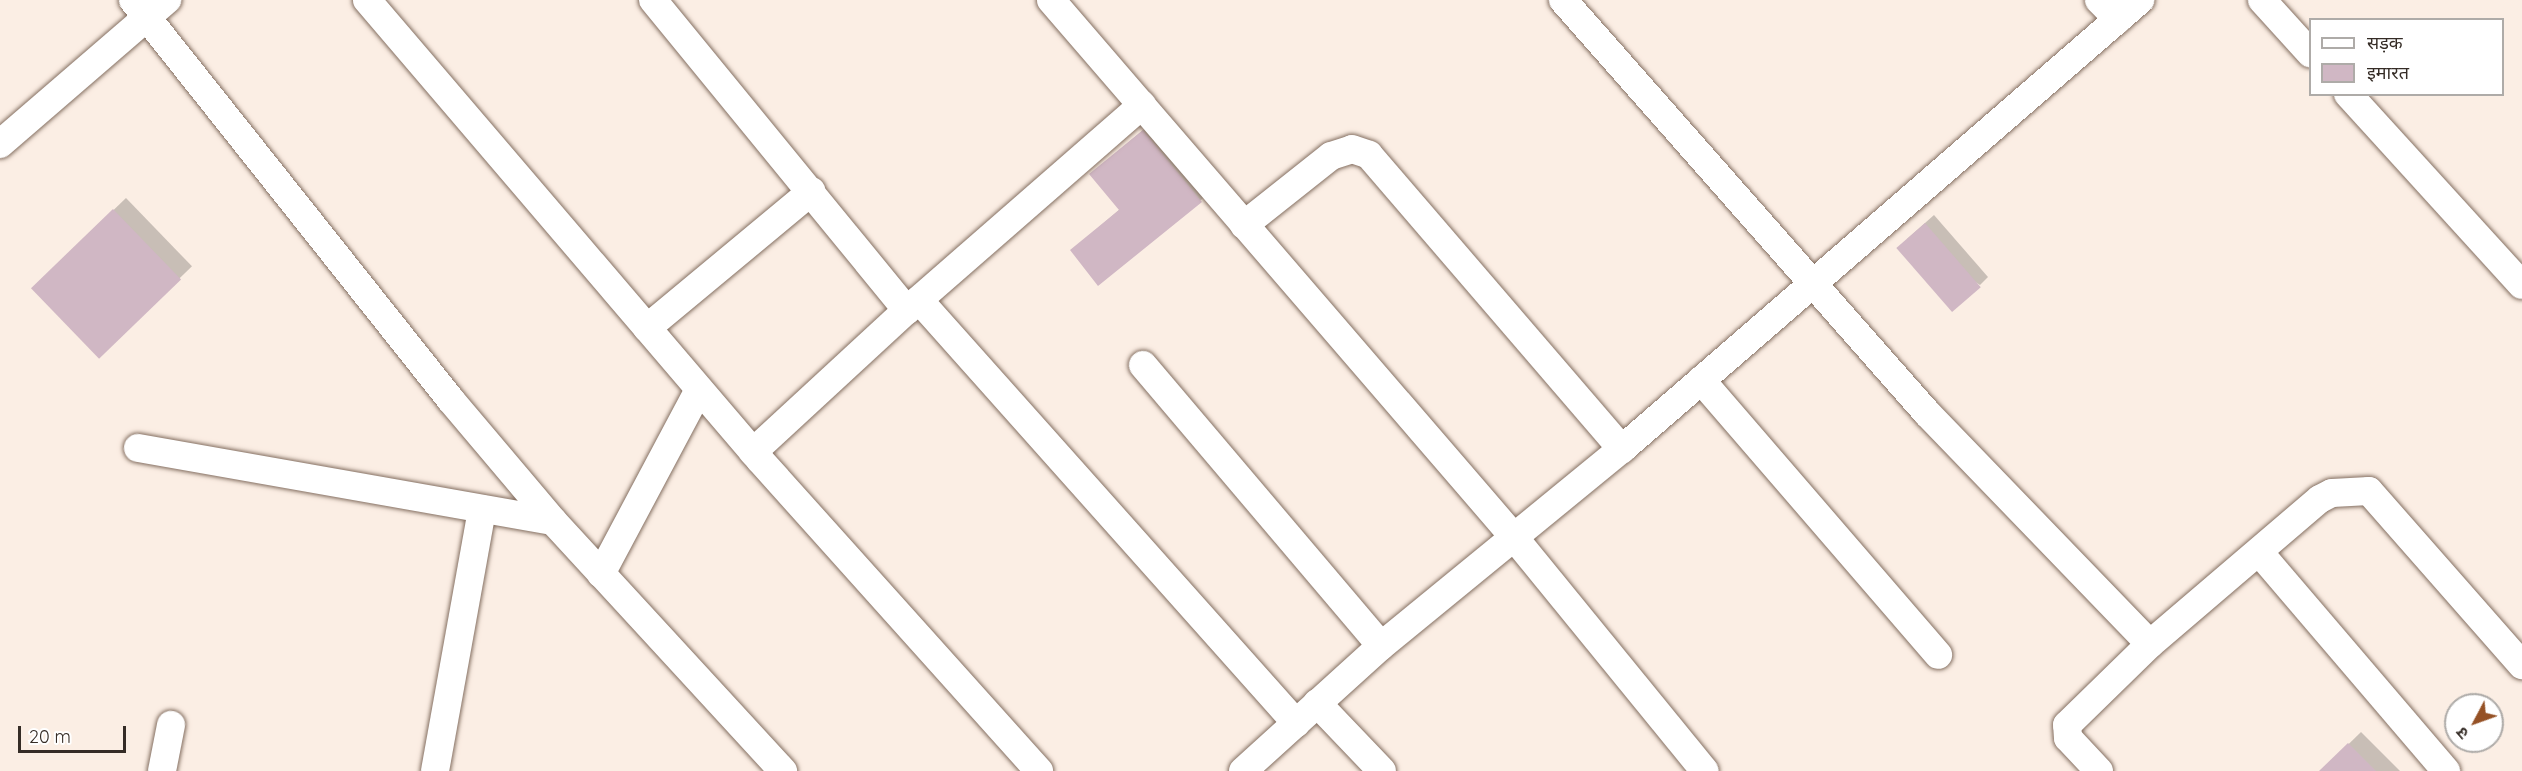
<!DOCTYPE html>
<meta charset="utf-8">
<style>
body{margin:0}
#map{position:relative;width:2522px;height:771px;overflow:hidden;background:#fbeee4;font-family:Quicksand,"Noto Sans Devanagari",sans-serif}
div>[style]{position:absolute}
[style*='--x']{left:calc(var(--x)*1px);top:calc(var(--y)*1px);width:calc(var(--w)*1px);rotate:calc(var(--a)*1deg)}
.shadow>*{inset:0;background:#0003;transform-origin:0 0}
.building>*{inset:0;background:#d0b7c4;transform-origin:0 0}
.roads{filter:drop-shadow(0 0 2px #846f61) drop-shadow(0 0 2px #846f61)}
.street>*{height:28px;margin:-14px;padding:0 14px;transform-origin:14px;border-radius:14px;background:#fff}
span{translate:-50% -50%;white-space:nowrap;text-align:center;line-height:1.15;-webkit-text-stroke:5px #fff;paint-order:stroke}
.legend{position:absolute;left:2309px;top:18px;width:195px;height:78px;box-sizing:border-box;background:#fff;border:2px solid #aeaba8;margin:0;padding:8px 10px;list-style:none;font-size:18px;color:#352c26}
.legend li{display:flex;align-items:center;gap:12px;height:30px}
.legend b{width:30px;border:2px solid #aeaba8}
.north{position:absolute;left:2444px;top:693px;width:60px;height:60px;box-sizing:border-box;background:#fff;border:2px solid #aeaba8;border-radius:50%;rotate:229deg;font-size:16px;font-weight:700;line-height:24px;text-align:center;color:#352c26}
.north::after{content:'';display:block;margin:auto;width:21px;height:27px;background:#955125;clip-path:polygon(50% 0,100% 100%,50% 72%,0 100%)}
.scale{position:absolute;left:18px;top:726px;width:108px;height:27px;box-sizing:border-box;border:3px solid #352c26;border-top:0;padding-left:8px;font-size:18px;line-height:21px;white-space:nowrap;color:#352c26;-webkit-text-stroke:4px #fff;paint-order:stroke}
</style>
<div id="map">
<div class="shadow">
<i style="clip-path:polygon(1156px 119px,1213px 188px,1201px 200px,1072px 250px,1120px 209px,1091px 174px)"></i>
<i style="left:126px;top:198px;width:95px;height:129px;rotate:46deg"></i>
<i style="clip-path:polygon(1934px 215px,1988px 277px,1980px 285px,1907px 239px)"></i>
<i style="clip-path:polygon(2361px 732px,2400px 771px,2321px 771px)"></i>
</div>
<div class="building">
<i style="clip-path:polygon(1143px 130px,1202px 202px,1098px 286px,1070px 250px,1119px 210px,1089px 174px)"></i>
<i style="left:113px;top:209px;width:98px;height:114px;rotate:46deg"></i>
<i style="left:1925px;top:223px;width:85px;height:38px;rotate:49deg"></i>
<i style="clip-path:polygon(2348px 743px,2376px 771px,2319px 771px)"></i>
</div>
<div class="roads">
<div class="street">
<i style="--x:133;--y:0;--w:510;--a:51.53"></i>
<i style="--x:450;--y:399;--w:160;--a:49.8"></i>
<i style="--x:553;--y:521;--w:340;--a:47.4"></i>
<i style="--x:367;--y:0;--w:605;--a:49.49"></i>
<i style="--x:760;--y:460;--w:418;--a:48.1"></i>
<i style="--x:653;--y:0;--w:401;--a:50.7"></i>
<i style="--x:1051;--y:0;--w:708;--a:49.24"></i>
<i style="--x:1513;--y:536;--w:303;--a:50.8"></i>
<i style="--x:1563;--y:0;--w:551;--a:48.61"></i>
<i style="--x:1927;--y:413;--w:321;--a:46"></i>
<i style="--x:2099;--y:0;--w:27;--a:45"></i>
<i style="--x:2262;--y:0;--w:72;--a:47.8"></i>
<i style="--x:2348;--y:94;--w:258;--a:47.7"></i>
<i style="--x:0;--y:144;--w:221;--a:-40.8"></i>
<i style="--x:1244;--y:225;--w:111;--a:-38.4"></i>
<i style="--x:1331;--y:156;--w:22;--a:-18"></i>
<i style="--x:1352;--y:149;--w:18;--a:19"></i>
<i style="--x:1369;--y:155;--w:388;--a:49.3"></i>
<i style="--x:919;--y:300;--w:567;--a:48.29"></i>
<i style="--x:647;--y:328;--w:214;--a:-39.7"></i>
<i style="--x:1143;--y:365;--w:368;--a:49.7"></i>
<i style="--x:1701;--y:380;--w:363;--a:49.2"></i>
<i style="--x:138;--y:448;--w:421;--a:10"></i>
<i style="--x:753;--y:452;--w:209;--a:-42.7"></i>
<i style="--x:907;--y:310;--w:312;--a:-41.1"></i>
<i style="--x:2259;--y:552;--w:288;--a:49.5"></i>
<i style="--x:601;--y:574;--w:208;--a:-62"></i>
<i style="--x:1317;--y:703;--w:94;--a:46.3"></i>
<i style="--x:162;--y:771;--w:47;--a:-78.9"></i>
<i style="--x:435;--y:771;--w:266;--a:-79.8"></i>
<i style="--x:1243;--y:771;--w:186;--a:-42.2"></i>
<i style="--x:1381;--y:646;--w:311;--a:-39.3"></i>
<i style="--x:1622;--y:449;--w:686;--a:-40.92"></i>
<i style="--x:2099;--y:771;--w:45;--a:-133.2"></i>
<i style="--x:2068;--y:738;--w:13;--a:-94"></i>
<i style="--x:2067;--y:725;--w:116;--a:-44.3"></i>
<i style="--x:2150;--y:644;--w:223;--a:-40.5"></i>
<i style="--x:2320;--y:499;--w:13;--a:-27"></i>
<i style="--x:2332;--y:493;--w:37;--a:-3"></i>
<i style="--x:2369;--y:491;--w:232;--a:48.7"></i>
</div>
</div>
<ul class="legend">
<li><b style="height:8px;background:#fff"></b>सड़क</li>
<li><b style="height:16px;background:#d0b7c4"></b>इमारत</li>
</ul>
<div class="north">उ</div>
<div class="scale">20 m</div>
</div>
